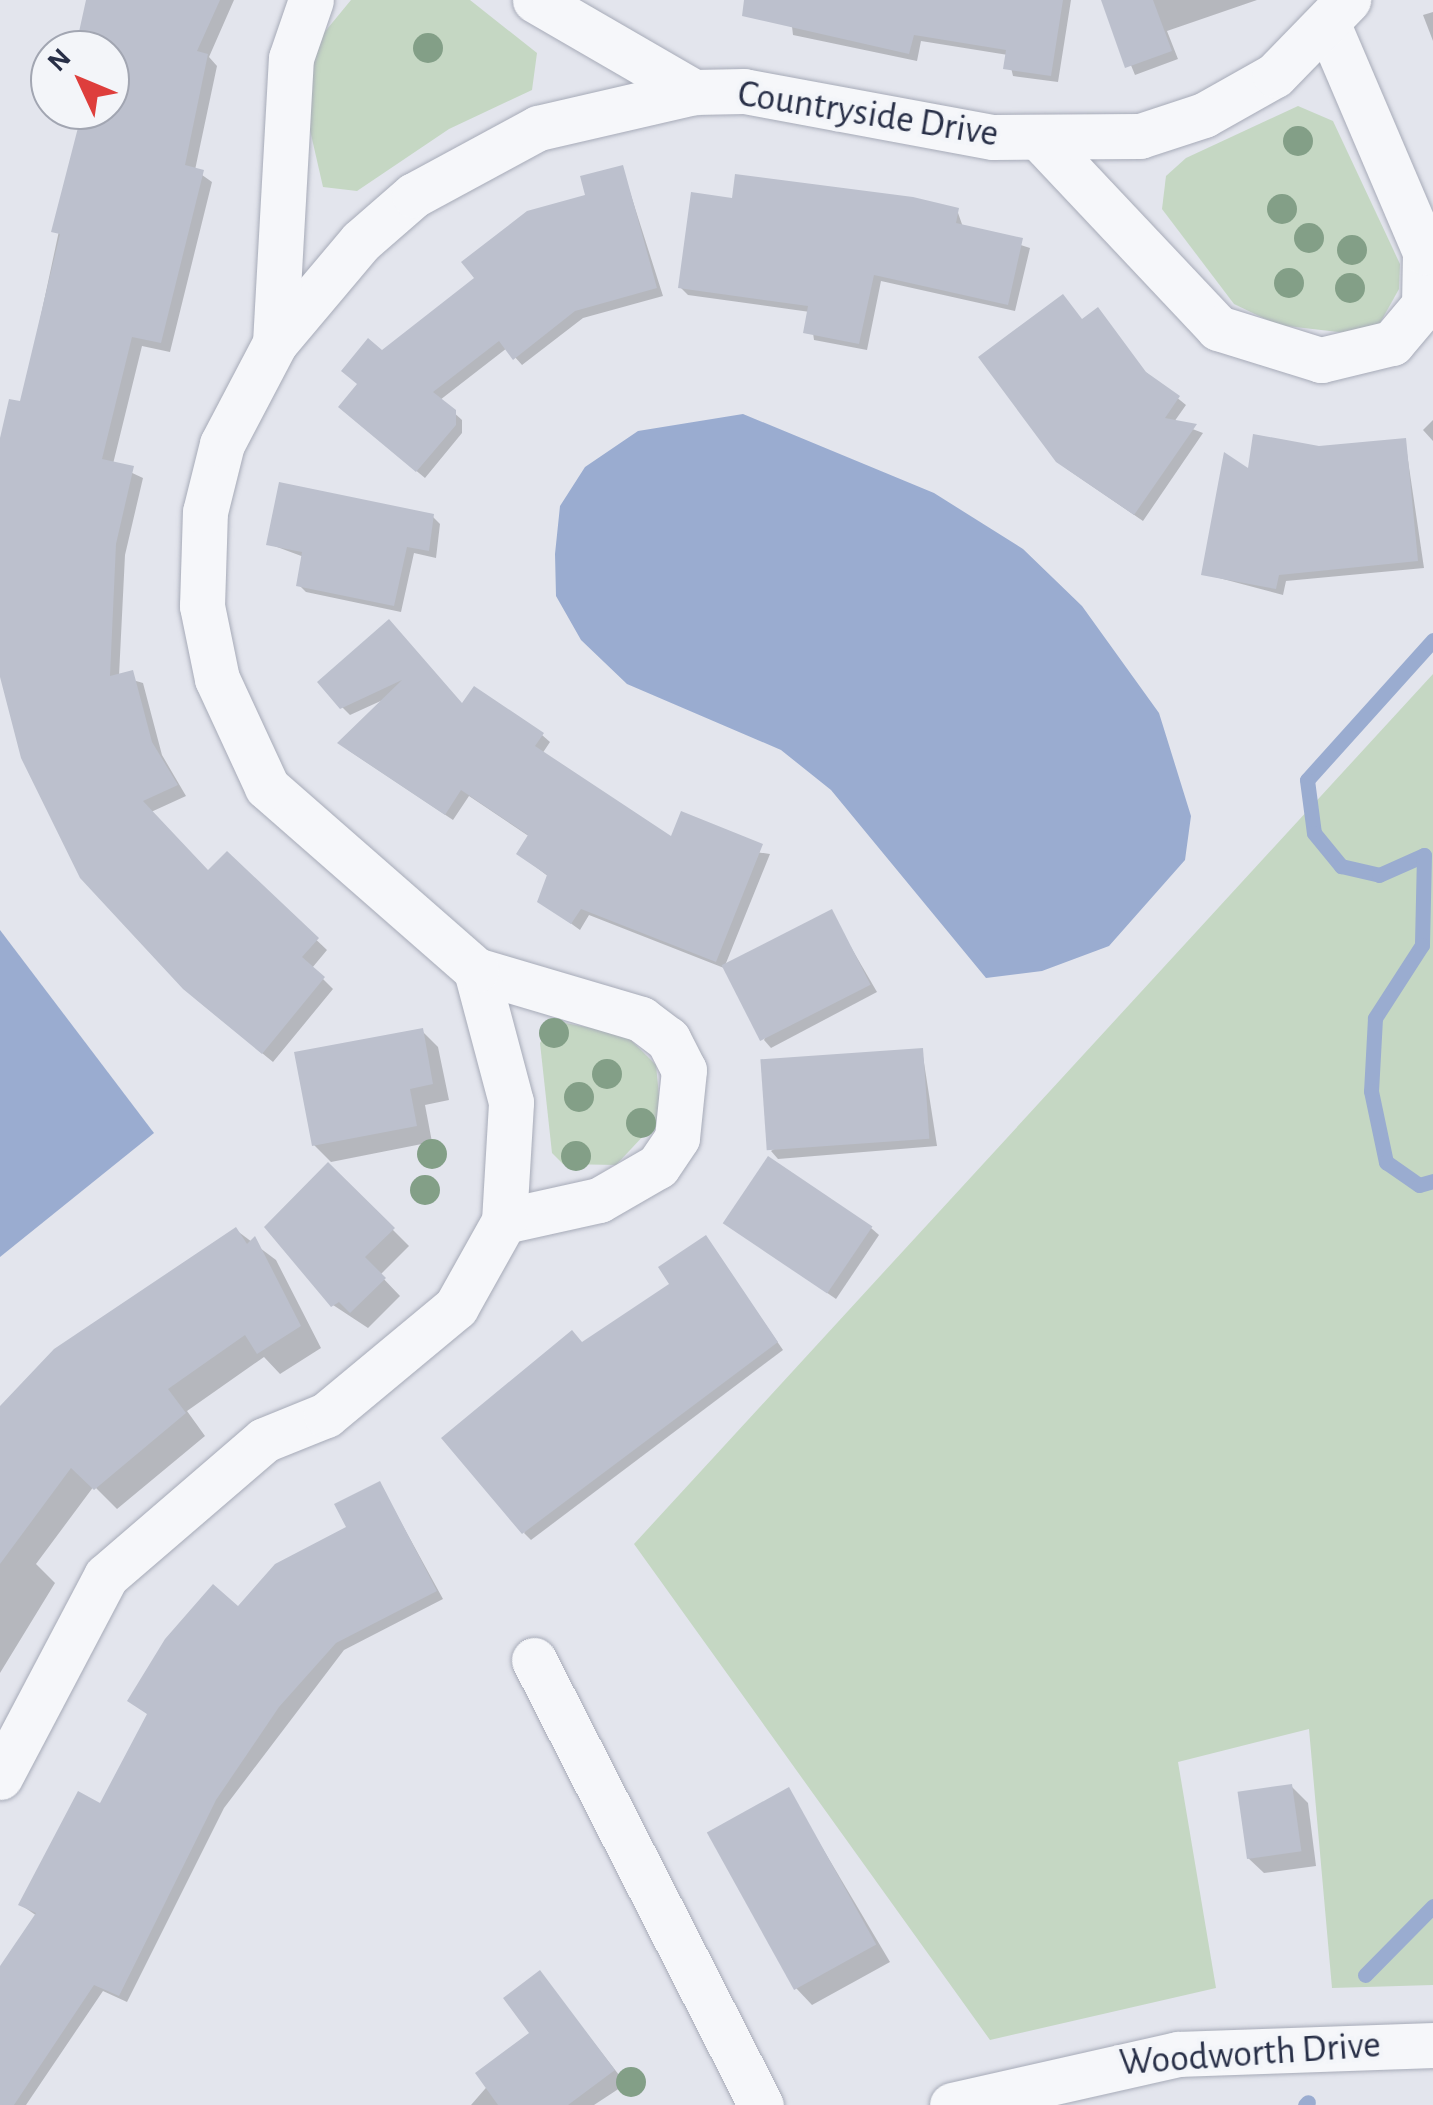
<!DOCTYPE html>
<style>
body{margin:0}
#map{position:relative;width:1433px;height:2105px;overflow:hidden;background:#e3e5ed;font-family:"Alegreya Sans",sans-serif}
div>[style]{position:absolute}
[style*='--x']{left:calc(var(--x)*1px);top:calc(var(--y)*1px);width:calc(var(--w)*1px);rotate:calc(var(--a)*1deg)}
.green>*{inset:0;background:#c5d7c3}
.water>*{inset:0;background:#9aacd0}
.shadow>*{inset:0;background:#0003}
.stream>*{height:15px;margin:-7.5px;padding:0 7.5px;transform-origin:7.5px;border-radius:7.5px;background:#9aacd0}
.building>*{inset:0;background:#bcc0cd;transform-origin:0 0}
.roads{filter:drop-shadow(0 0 2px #a7abb8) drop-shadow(0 0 2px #a7abb8)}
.minor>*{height:45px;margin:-22.5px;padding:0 22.5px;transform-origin:22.5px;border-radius:22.5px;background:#f6f7fa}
.trees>*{width:30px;height:30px;margin:-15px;border-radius:50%;background:#839f87}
span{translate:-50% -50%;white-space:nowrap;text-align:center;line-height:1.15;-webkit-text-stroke:8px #f3f5f9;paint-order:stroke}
.street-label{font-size:38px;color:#282f47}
.north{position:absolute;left:30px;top:30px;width:100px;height:100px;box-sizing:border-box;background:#f3f5f9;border:2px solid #a2a6b2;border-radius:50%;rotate:314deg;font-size:28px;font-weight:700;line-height:40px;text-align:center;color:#282f47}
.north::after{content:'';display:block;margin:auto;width:35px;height:45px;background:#de3e3c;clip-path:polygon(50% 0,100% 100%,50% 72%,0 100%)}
</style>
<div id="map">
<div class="green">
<i style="clip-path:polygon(351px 0,470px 0,537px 53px,532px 90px,449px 129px,357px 191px,323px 187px,305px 108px,309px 51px)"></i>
<i style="clip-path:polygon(1298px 106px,1333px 121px,1400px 264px,1399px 289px,1380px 323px,1347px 333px,1278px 325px,1234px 304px,1162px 209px,1166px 176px,1186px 158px)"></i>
<i style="clip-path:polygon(1433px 674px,1433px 1985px,1332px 1988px,1309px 1729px,1178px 1762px,1216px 1988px,990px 2040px,634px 1544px)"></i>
<i style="clip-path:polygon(554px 1021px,625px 1034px,656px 1065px,661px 1117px,616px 1165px,563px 1164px,552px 1153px,540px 1043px)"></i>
</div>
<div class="water">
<i style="clip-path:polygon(743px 414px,934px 493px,1023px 549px,1082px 606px,1159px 713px,1191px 816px,1185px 860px,1109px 946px,1042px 971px,986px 978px,831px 790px,781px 750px,627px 684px,581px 640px,556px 596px,555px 554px,560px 506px,585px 467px,638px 431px)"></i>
<i style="clip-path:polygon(0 930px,154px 1133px,0 1257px)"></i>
</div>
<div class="shadow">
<i style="clip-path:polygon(89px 0,234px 0,209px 57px,217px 66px,195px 170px,212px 182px,170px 352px,142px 346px,113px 464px,143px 478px,125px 555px,119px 676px,143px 683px,162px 755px,186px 796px,151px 812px,208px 873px,227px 855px,327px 950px,312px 968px,333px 989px,273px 1062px,196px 999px,0 667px,0 449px,22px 404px,82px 123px,64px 111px,110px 110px,110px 50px,77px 50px)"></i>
<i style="clip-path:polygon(754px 0,1071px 0,1058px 82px,1013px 76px,1008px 55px,921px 41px,917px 61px,793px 35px,790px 10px)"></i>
<i style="clip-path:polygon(1104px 0,1257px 0,1167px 31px,1178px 59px,1135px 75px)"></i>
<i style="clip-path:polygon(1433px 12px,1433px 41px,1423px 15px)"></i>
<i style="clip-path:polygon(622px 167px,663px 296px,583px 318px,522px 365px,507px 348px,440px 400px,462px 420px,462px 433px,425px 478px,349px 415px,382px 353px)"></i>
<i style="clip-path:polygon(734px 201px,957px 210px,963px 227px,1030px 248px,1015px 311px,881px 281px,867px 350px,814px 340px,810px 312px,688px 295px,680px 287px)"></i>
<i style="clip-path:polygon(1083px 321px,1186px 405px,1174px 422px,1203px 433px,1143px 521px,1067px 469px)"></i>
<i style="clip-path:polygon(1433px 420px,1433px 441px,1423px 430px)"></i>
<i style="clip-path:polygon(1405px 440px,1424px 568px,1286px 581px,1283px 595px,1204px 574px,1250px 473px,1319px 448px)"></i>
<i style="clip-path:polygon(432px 516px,440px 524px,436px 558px,414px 553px,401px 612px,306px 592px,299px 585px,304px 557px,269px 544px)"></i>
<i style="clip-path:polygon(389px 623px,463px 707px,542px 735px,550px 742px,542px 754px,672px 840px,770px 854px,724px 968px,589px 915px,580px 930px,540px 901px,549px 877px,519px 854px,530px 837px,469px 796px,453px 820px,348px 750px,385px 699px,350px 715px,342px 707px)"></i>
<i style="clip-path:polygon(831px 913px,877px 992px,771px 1048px,764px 1040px)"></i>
<i style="clip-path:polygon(422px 1031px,438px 1047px,449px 1100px,425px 1105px,432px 1142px,331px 1162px,314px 1145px)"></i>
<i style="clip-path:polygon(922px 1050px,937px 1146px,778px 1159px,771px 1151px)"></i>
<i style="clip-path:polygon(328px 1165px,409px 1246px,380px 1275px,400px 1296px,368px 1328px,333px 1305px)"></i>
<i style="clip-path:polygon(726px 1223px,871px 1228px,879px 1235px,836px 1299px)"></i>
<i style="clip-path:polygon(236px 1230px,276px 1260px,321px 1348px,280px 1374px,264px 1357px,187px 1411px,205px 1436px,117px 1509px,94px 1486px,36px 1564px,55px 1583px,0 1673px,0 1410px)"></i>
<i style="clip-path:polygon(706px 1238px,783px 1350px,531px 1540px,524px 1533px)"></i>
<i style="clip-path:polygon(380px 1484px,443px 1599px,344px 1650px,224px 1808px,127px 2002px,103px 1991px,26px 2105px,0 2105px,0 1977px,37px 1916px,21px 1905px,101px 1806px,149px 1715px,130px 1701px,349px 1528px)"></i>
<i style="clip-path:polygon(1291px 1786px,1308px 1803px,1316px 1866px,1264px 1873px,1247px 1857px)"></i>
<i style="clip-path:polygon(788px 1790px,890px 1962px,812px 2005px,796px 1988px)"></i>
<i style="clip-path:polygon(540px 1973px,626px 2084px,594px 2105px,471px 2105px,533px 2034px)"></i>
</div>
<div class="stream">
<i style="--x:1433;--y:640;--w:188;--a:132"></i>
<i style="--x:1307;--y:780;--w:53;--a:82.5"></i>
<i style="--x:1314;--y:833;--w:43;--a:50.7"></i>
<i style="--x:1341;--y:866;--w:39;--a:13"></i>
<i style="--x:1379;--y:875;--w:49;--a:-24"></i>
<i style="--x:1424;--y:855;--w:90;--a:91.3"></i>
<i style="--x:1422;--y:945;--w:87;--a:122.8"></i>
<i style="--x:1375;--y:1018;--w:73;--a:93.1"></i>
<i style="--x:1371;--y:1091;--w:73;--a:78.1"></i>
<i style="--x:1386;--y:1162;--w:40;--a:34.9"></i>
<i style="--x:1419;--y:1185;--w:15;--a:-16"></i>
<i style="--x:1365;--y:1975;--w:97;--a:-45.4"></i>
<i style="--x:1305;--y:2105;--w:4;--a:-45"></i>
</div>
<div class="building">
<i style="clip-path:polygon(86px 0,220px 0,197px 51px,208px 54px,185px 165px,204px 170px,161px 343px,132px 337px,102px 459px,134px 466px,116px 544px,110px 676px,133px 670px,152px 742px,178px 785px,143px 801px,208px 870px,227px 851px,319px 938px,302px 957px,325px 977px,262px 1054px,183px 989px,80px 878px,21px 758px,0 677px,0 438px,9px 399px,20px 401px,60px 234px,51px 232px,81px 116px,61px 112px,110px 110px,110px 50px,75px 50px)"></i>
<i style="clip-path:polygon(744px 0,1063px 0,1051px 76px,1003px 69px,1006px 50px,914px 35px,909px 54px,742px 16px)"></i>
<i style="clip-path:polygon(1101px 0,1153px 0,1172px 51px,1125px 68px)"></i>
<i style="clip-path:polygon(623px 165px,657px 288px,575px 311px,513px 360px,499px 341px,433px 392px,456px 410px,456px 425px,416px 472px,338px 407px,357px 384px,341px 371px,368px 338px,382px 350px,474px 278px,461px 262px,527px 211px,585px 195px,580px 176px)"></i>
<i style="clip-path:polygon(735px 174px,913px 197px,959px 208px,956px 223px,1023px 238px,1008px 305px,874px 275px,859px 344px,803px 333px,808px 306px,678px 288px,691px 192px,732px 198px)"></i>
<i style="clip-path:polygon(1063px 294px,1082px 319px,1098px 307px,1146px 372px,1180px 396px,1165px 418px,1197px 424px,1134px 515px,1056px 462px,978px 357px)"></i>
<i style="clip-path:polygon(1253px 434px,1319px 446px,1406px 438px,1418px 561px,1279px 575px,1276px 589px,1201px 575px,1224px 452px,1248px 468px)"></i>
<i style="clip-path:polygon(279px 482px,434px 514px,429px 551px,407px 547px,394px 606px,296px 586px,302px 552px,266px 545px)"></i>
<i style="clip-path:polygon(389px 619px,462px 703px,474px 686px,544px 733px,535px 746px,671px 836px,681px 811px,763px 844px,716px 962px,581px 909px,571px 924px,537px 902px,547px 875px,516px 854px,528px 835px,461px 790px,445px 815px,337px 743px,402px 680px,340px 709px,317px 682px)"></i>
<i style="left:832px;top:909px;width:85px;height:124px;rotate:63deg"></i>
<i style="clip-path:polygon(423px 1028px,433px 1084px,410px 1089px,417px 1126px,312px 1146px,294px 1052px)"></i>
<i style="left:923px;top:1048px;width:91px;height:163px;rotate:86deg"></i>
<i style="left:768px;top:1156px;width:126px;height:81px;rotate:34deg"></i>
<i style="clip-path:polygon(328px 1162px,395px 1228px,365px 1257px,386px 1278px,350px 1313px,339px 1302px,331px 1307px,264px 1227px)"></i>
<i style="clip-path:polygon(236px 1227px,247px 1244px,255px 1236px,301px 1326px,257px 1354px,245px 1335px,168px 1389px,186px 1413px,94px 1490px,71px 1468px,0 1564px,0 1406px,54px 1349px)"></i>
<i style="clip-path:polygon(706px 1235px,778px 1342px,522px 1534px,441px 1438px,572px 1330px,582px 1342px,669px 1284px,658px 1267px)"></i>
<i style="clip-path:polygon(380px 1481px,437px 1591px,336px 1643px,279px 1707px,216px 1800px,119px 1996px,94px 1985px,14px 2105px,0 2105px,0 1966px,36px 1913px,18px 1905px,78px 1791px,100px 1803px,147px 1714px,127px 1701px,165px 1639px,213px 1584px,238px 1606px,275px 1564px,346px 1527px,334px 1504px)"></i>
<i style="left:1292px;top:1784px;width:68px;height:55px;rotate:82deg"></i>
<i style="left:789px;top:1787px;width:180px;height:94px;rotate:61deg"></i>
<i style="clip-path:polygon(540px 1970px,615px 2070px,568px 2105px,498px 2105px,475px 2073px,529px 2033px,503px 1998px)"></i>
</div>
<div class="roads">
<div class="minor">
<i style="--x:535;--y:0;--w:184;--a:30.1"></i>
<i style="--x:1042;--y:141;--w:257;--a:46.7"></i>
<i style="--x:1218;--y:328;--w:108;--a:17.3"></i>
<i style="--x:1321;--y:360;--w:73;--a:-13.5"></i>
<i style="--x:1392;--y:343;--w:50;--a:-49.9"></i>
<i style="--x:1424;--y:305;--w:53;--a:-88.9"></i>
<i style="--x:1425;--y:252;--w:247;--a:-113.1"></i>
<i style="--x:275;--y:343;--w:133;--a:-49.9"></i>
<i style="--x:361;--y:241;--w:70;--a:-41"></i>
<i style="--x:414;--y:195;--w:141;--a:-28.4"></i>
<i style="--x:538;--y:128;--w:160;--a:-13"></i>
<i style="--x:694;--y:92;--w:50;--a:-1.1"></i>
<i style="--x:744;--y:91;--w:253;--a:10.5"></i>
<i style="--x:993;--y:137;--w:147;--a:-0.4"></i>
<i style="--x:1140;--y:136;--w:67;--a:-18.2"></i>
<i style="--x:1204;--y:115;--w:81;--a:-29.4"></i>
<i style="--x:1275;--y:75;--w:105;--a:-45.8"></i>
<i style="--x:476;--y:970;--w:172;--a:16.5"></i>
<i style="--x:641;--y:1019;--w:34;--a:37"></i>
<i style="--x:668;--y:1039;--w:35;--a:63"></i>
<i style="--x:684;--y:1070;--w:68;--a:95.9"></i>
<i style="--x:677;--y:1138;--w:34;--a:124"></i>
<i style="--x:658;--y:1166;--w:68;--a:150"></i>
<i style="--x:599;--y:1200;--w:97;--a:167.5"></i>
<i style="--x:534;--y:1660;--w:500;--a:63"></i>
<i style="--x:0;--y:1777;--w:227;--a:-62.2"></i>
<i style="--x:106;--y:1576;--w:208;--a:-40.7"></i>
<i style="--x:264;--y:1440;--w:67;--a:-22"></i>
<i style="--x:326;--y:1415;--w:169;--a:-39.7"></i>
<i style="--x:456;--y:1307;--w:98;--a:-60.8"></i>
<i style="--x:504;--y:1221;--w:119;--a:-86.6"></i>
<i style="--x:511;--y:1102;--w:137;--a:-104.9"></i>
<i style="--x:476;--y:970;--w:278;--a:-138.8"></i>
<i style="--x:267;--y:787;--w:119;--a:-114.8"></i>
<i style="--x:217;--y:679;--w:75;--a:-101.6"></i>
<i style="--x:202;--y:606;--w:94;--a:-88.2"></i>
<i style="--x:205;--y:512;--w:70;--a:-76"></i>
<i style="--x:222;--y:444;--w:114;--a:-62.3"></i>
<i style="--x:275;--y:343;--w:285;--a:-86.8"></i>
<i style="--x:291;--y:58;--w:61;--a:-71"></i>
<i style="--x:952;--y:2105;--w:232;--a:-12.7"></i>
<i style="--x:1178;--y:2054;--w:255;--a:-2"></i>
</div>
</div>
<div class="trees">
<i style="left:428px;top:48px"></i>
<i style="left:1298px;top:141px"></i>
<i style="left:1282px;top:209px"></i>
<i style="left:1309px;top:238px"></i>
<i style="left:1352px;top:250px"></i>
<i style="left:1289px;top:283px"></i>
<i style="left:1350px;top:288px"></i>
<i style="left:554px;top:1033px"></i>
<i style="left:607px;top:1074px"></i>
<i style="left:579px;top:1097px"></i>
<i style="left:641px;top:1123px"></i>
<i style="left:432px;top:1154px"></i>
<i style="left:576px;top:1156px"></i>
<i style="left:425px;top:1190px"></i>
<i style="left:631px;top:2082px"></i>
</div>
<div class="street-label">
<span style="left:868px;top:115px;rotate:9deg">Countryside Drive</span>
<span style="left:1250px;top:2055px;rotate:-4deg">Woodworth Drive</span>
</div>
<div class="north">N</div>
</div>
